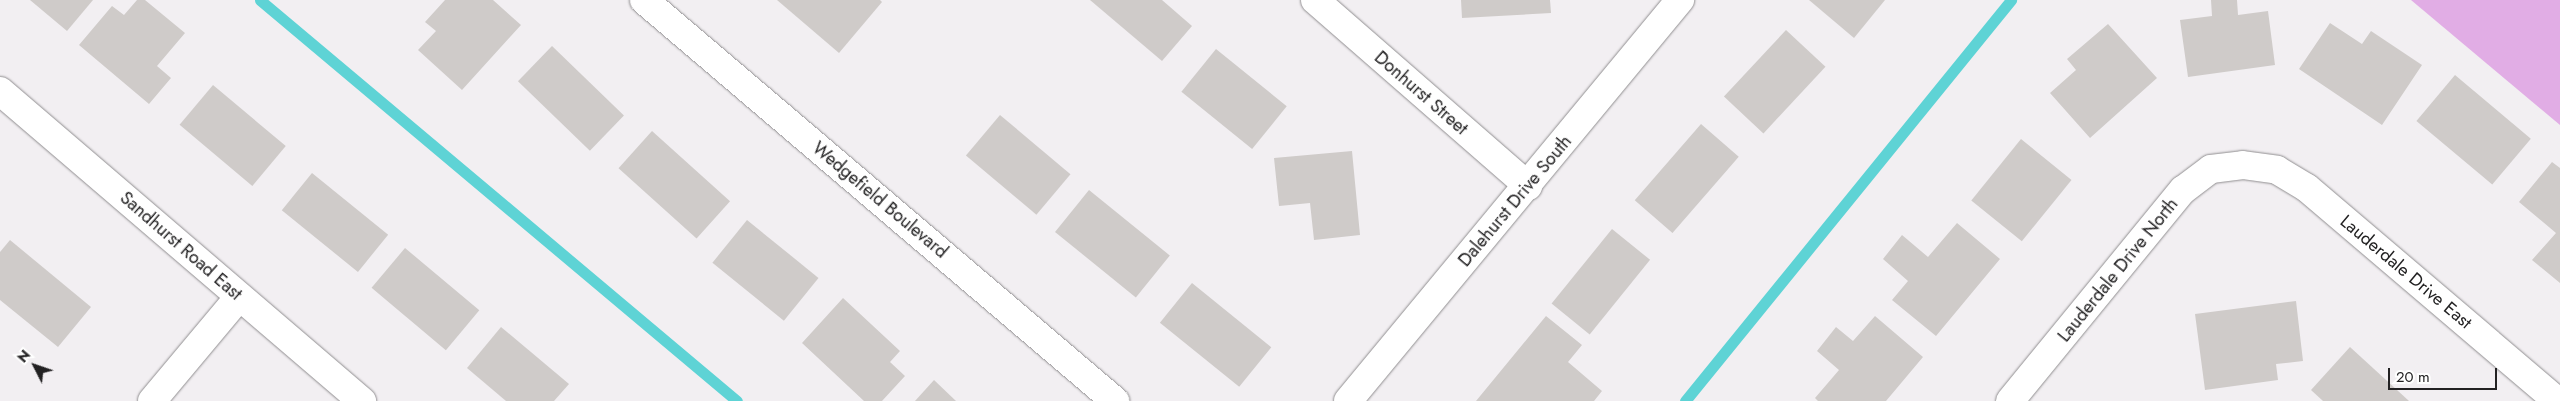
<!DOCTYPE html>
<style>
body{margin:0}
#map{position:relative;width:2560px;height:401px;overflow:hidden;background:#f2eff2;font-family:Jost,sans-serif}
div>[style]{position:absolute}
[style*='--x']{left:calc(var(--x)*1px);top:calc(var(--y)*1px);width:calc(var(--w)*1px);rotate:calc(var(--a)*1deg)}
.green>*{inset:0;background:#e1ade5}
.stream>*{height:11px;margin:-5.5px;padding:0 5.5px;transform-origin:5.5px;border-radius:5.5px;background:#5ed3d5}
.building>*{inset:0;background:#cfcbc9;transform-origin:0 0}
.roads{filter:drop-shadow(0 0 1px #908e90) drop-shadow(0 0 1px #908e90)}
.street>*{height:28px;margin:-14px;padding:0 14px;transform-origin:14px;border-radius:14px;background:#fff}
span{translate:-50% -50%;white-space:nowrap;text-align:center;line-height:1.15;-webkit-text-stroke:5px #fff;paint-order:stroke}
.street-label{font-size:18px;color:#222122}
.north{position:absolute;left:10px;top:341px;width:50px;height:50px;-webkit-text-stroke:4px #fff;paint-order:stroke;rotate:311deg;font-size:14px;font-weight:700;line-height:20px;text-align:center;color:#222122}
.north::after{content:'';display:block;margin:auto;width:18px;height:22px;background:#222122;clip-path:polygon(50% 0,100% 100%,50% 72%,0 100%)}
.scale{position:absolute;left:2388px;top:368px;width:109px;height:22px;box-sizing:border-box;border:2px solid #222122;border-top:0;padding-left:6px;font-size:15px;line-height:18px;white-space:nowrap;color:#222122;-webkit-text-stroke:4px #fff;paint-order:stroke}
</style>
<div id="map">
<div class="green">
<i style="clip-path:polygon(2411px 0,2560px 0,2560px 125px)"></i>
</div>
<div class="stream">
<i style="--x:260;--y:0;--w:623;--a:40.05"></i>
<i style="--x:1685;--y:401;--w:517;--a:-50.89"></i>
</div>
<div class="building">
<i style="clip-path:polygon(30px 0,93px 0,67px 31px)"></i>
<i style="clip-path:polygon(137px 0,145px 0,185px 33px,157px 66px,171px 78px,149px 104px,79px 45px,112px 6px,124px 15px)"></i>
<i style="clip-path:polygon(445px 0,493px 0,521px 25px,462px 90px,418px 50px,436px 31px,425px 22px)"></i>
<i style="clip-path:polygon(777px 0,880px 0,882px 2px,839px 53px)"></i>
<i style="clip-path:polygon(1090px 0,1162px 0,1192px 26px,1162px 61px)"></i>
<i style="clip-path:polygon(1461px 0,1550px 0,1551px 13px,1462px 18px)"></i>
<i style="clip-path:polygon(1809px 0,1885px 0,1854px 38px)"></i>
<i style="clip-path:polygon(2211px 0,2237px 0,2238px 15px,2268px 11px,2275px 65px,2188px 77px,2180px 20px,2212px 16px)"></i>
<i style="clip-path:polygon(2330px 23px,2362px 44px,2371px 31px,2422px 65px,2382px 125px,2299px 69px)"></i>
<i style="clip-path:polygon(2108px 24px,2157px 78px,2090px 138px,2050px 93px,2076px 70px,2067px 59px)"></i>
<i style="left:1786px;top:30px;width:54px;height:91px;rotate:43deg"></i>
<i style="left:552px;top:46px;width:100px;height:49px;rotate:44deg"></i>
<i style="left:1216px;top:49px;width:91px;height:55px;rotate:39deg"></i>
<i style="left:2455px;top:75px;width:99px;height:60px;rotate:40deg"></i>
<i style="left:213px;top:85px;width:95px;height:52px;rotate:40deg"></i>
<i style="left:1000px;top:115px;width:92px;height:53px;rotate:40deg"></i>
<i style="left:1701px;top:124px;width:50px;height:101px;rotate:41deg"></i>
<i style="left:652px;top:131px;width:105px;height:50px;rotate:42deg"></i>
<i style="left:2021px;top:139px;width:65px;height:79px;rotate:39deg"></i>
<i style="clip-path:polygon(1352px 151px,1360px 235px,1314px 240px,1310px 203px,1279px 206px,1274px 158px)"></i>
<i style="clip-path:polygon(2552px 162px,2560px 168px,2560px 283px,2532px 260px,2556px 233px,2519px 202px)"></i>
<i style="left:312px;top:173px;width:98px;height:48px;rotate:39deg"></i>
<i style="left:1089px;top:190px;width:104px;height:54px;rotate:39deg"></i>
<i style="left:747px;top:220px;width:92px;height:55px;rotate:39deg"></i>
<i style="clip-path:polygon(1957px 223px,2000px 259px,1936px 336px,1892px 300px,1908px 281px,1883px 259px,1902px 235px,1928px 257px)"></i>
<i style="left:1612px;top:229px;width:49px;height:96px;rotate:39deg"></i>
<i style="clip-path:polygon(10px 240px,91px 307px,58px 347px,0 300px,0 252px)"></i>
<i style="left:405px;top:248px;width:97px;height:52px;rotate:40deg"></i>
<i style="left:1192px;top:283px;width:102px;height:51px;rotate:39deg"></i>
<i style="clip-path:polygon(843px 298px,900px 351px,890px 362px,905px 376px,882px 401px,864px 401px,802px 343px)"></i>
<i style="clip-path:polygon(2296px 301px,2303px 361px,2276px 364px,2278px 380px,2205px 390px,2195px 314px)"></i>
<i style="clip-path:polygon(1546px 316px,1582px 345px,1568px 362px,1602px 391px,1594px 401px,1476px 401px)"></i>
<i style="clip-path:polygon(1875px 316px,1923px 357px,1886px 401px,1818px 401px,1815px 398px,1839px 370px,1817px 351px,1836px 327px,1853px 341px)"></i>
<i style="clip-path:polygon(501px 327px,569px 384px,554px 401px,506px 401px,467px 368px)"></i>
<i style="clip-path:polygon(2350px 347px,2409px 401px,2323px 401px,2311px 390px)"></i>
<i style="clip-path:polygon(934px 380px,956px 401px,915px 401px)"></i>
</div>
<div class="roads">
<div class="street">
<i style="--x:644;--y:0;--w:619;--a:40.41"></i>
<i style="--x:1315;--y:0;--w:283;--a:41.1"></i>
<i style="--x:0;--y:91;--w:477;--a:40.6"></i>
<i style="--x:152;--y:401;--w:136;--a:-50.1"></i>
<i style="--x:1348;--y:401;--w:521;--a:-50.38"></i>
<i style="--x:2010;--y:401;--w:273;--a:-50.7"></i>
<i style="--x:2183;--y:190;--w:35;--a:-37"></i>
<i style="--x:2211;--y:169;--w:32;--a:-7"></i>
<i style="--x:2243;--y:165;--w:34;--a:8"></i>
<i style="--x:2277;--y:170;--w:35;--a:31"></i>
<i style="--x:2307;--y:188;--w:328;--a:40.4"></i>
</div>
</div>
<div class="street-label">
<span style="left:1421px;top:93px;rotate:41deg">Donhurst Street</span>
<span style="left:880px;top:200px;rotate:40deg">Wedgefield Boulevard</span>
<span style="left:1515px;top:201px;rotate:-50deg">Dalehurst Drive South</span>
<span style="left:181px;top:246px;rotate:41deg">Sandhurst Road East</span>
<span style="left:2118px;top:270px;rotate:-51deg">Lauderdale Drive North</span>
<span style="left:2406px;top:272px;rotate:40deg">Lauderdale Drive East</span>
</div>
<div class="north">N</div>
<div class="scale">20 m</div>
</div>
